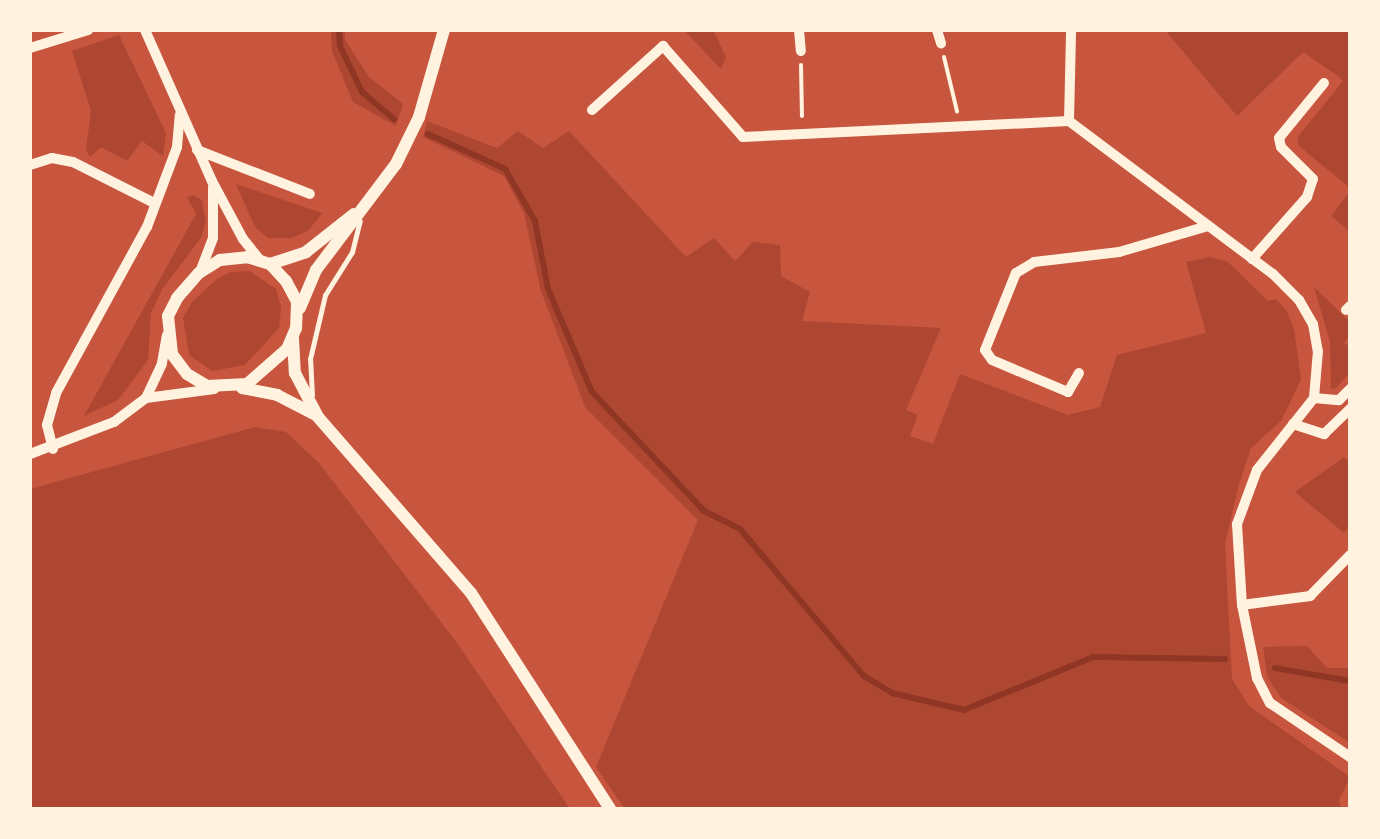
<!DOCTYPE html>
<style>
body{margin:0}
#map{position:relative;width:1380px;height:839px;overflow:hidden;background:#c8553d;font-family:Jost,sans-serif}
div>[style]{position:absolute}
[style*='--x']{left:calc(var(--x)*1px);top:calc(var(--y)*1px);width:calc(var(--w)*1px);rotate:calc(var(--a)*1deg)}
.green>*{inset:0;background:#ae4732}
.stream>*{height:6px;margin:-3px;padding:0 3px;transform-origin:3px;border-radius:3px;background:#8f3625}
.path>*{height:4px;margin:-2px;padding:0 2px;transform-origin:2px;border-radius:2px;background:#fff3e0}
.service>*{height:5px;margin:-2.5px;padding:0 2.5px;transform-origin:2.5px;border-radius:2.5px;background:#fff3e0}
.minor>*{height:10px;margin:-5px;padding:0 5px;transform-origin:5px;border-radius:5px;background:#fff3e0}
.tertiary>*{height:12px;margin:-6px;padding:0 6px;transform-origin:6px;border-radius:6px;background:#fff3e0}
span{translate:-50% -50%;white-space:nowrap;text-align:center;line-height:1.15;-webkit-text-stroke:8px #fff3e0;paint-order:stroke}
.frame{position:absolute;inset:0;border:32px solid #fff3e0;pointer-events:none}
</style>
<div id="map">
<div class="green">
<i style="clip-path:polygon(331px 30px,345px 30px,345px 40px,369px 77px,403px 104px,396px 126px,353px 102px,332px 51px)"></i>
<i style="clip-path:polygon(684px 30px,713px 30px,726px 57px,721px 69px)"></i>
<i style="clip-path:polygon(1165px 30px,1350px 30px,1350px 188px,1299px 146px,1297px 138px,1343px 81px,1338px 76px,1303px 52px,1237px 116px)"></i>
<i style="clip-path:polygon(119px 35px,166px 133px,163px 156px,142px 141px,127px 161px,101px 147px,90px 157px,86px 150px,91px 111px,72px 51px)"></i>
<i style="clip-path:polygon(427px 121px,497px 148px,518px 131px,543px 148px,569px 131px,686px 257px,714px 238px,735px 261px,753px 242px,780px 245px,781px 276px,810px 292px,802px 321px,941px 328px,906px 410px,918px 415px,910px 436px,933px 444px,960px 374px,1068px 415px,1100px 407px,1117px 355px,1206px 333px,1186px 262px,1211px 257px,1228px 262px,1268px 301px,1276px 299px,1286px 310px,1294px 329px,1301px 380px,1281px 421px,1251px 448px,1239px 484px,1225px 544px,1232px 679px,1249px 706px,1350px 777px,1339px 800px,1341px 809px,625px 809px,596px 767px,698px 520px,585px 407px,541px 291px,524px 213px,504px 176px,423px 137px)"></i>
<i style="clip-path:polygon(236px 184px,322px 213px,309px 230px,292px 238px,268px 238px,255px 227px)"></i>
<i style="clip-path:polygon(1350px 191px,1350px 232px,1331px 216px)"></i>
<i style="clip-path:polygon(193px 195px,202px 200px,206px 222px,201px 238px,163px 288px,151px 313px,148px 360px,118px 400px,84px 416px,196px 214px,187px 197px)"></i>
<i style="clip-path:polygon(250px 271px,276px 289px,281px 308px,279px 328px,245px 365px,212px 371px,189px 355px,183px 318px,192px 302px,217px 279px,231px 272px)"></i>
<i style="clip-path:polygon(1314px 287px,1350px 322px,1350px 335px,1344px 343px,1350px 347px,1350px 372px,1336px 388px,1331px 389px,1330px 342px)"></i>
<i style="clip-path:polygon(255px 427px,286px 432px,319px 463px,457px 643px,570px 809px,30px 809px,30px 489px)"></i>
<i style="clip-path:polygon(1344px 457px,1350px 463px,1350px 526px,1344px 533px,1295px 492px)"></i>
<i style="clip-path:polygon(1307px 646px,1327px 668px,1350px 668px,1350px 743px,1281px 698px,1267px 676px,1263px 647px)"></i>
</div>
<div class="stream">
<i style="--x:339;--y:30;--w:16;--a:86"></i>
<i style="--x:340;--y:46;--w:51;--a:64.4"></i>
<i style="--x:362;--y:92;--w:42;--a:40.2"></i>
<i style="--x:428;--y:134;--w:85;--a:24.4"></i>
<i style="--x:505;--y:169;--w:60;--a:60"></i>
<i style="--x:535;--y:221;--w:69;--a:79.2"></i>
<i style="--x:548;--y:289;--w:112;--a:66.9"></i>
<i style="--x:592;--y:392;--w:163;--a:46.7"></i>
<i style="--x:704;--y:511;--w:40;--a:26.6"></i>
<i style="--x:740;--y:529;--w:192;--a:49.9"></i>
<i style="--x:864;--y:676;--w:33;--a:31"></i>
<i style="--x:892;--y:693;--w:74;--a:13.3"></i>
<i style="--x:964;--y:710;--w:139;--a:-22.3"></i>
<i style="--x:1093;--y:657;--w:132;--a:0.9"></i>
<i style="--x:1275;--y:668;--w:76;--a:9.8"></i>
</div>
<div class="path">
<i style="--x:944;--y:57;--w:56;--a:76.5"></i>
<i style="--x:801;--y:65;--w:51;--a:88.9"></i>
</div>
<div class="service">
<i style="--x:312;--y:395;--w:36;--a:-93"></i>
<i style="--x:310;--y:359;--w:66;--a:-76.8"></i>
<i style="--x:325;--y:295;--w:51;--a:-57.9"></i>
<i style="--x:352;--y:252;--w:32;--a:-76"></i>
</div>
<div class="minor">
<i style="--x:145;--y:30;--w:165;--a:66.1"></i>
<i style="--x:212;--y:181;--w:66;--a:61.9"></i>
<i style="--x:243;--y:239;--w:26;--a:51"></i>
<i style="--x:799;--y:30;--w:21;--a:85"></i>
<i style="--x:937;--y:30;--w:14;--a:73"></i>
<i style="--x:30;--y:48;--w:61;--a:-17.2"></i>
<i style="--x:592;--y:110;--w:96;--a:-42"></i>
<i style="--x:663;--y:46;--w:121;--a:48.7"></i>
<i style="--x:743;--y:137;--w:326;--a:-2.8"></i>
<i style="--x:1069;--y:121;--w:255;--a:36.9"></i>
<i style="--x:1273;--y:274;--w:37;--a:45"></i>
<i style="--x:1299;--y:300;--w:28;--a:60"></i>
<i style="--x:1313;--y:324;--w:27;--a:80"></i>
<i style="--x:1318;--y:351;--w:47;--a:94.9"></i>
<i style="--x:1314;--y:398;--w:92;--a:128.4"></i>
<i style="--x:1257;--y:470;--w:58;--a:110.3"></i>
<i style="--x:1237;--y:524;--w:81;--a:86.5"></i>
<i style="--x:1242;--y:605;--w:75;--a:78.4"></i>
<i style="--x:1257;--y:678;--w:28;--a:63"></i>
<i style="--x:1270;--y:703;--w:97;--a:34"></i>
<i style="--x:1069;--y:121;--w:91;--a:-88.7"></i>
<i style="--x:197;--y:150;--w:121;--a:21.3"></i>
<i style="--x:30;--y:165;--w:23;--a:-18"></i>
<i style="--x:52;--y:158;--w:21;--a:11"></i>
<i style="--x:73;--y:162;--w:91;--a:26.8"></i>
<i style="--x:1252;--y:259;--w:83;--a:-48.4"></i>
<i style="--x:1307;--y:197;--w:19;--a:-72"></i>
<i style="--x:1313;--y:179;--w:45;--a:-135"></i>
<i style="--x:1281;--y:147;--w:9;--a:-103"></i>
<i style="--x:1279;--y:138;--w:71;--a:-50.7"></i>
<i style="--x:200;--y:272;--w:36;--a:-69"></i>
<i style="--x:213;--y:238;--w:51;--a:-90"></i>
<i style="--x:1346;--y:310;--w:6;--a:-45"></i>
<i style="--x:1079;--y:373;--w:22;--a:120"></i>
<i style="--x:1068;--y:392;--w:82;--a:-157.2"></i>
<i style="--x:992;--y:360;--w:12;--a:-125"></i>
<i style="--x:985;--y:350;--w:83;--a:-68.1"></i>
<i style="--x:1016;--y:273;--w:21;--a:-31"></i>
<i style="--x:1034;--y:262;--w:86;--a:-6.7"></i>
<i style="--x:1119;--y:252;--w:93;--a:-16.3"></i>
<i style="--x:146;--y:398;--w:69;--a:-7.5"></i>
<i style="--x:1314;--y:398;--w:25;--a:5"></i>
<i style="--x:1339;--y:400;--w:16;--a:-45"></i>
<i style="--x:1293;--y:424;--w:33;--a:18"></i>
<i style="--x:1324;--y:434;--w:36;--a:-44"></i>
<i style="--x:53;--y:449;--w:25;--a:-104"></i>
<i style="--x:47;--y:425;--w:33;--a:-74"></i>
<i style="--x:56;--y:393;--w:189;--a:-61.3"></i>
<i style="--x:147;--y:227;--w:85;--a:-69.4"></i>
<i style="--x:177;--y:147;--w:32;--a:-85"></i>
<i style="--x:30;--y:454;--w:90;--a:-20.9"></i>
<i style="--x:114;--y:422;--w:40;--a:-37"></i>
<i style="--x:146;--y:398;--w:38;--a:-65"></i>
<i style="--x:162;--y:363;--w:28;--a:-80"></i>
<i style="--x:1242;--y:605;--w:69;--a:-7.5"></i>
<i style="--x:1310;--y:596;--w:57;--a:-45.7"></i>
</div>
<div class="tertiary">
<i style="--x:247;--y:257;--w:24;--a:17"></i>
<i style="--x:270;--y:264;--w:23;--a:47"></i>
<i style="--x:286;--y:281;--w:24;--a:62"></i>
<i style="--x:297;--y:302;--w:26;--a:92"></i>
<i style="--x:296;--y:328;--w:23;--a:113"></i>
<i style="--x:287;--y:349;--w:53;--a:138.8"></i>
<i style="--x:247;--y:384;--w:40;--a:177.1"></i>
<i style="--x:207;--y:386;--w:23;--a:-149"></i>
<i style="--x:187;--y:374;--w:25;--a:-127"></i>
<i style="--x:172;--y:354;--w:38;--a:-96"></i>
<i style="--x:168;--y:316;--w:20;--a:-63"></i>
<i style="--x:177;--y:298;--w:33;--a:-49"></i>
<i style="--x:199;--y:273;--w:25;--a:-32"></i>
<i style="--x:220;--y:260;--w:27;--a:-6"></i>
<i style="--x:270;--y:264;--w:38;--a:-18"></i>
<i style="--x:306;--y:252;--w:61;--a:-38.4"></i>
<i style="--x:300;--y:308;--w:41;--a:-67.2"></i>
<i style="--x:316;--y:270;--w:133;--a:-53"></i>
<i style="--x:396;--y:164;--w:52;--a:-63.9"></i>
<i style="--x:419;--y:117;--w:91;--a:-74"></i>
<i style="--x:293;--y:338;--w:35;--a:87"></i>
<i style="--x:295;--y:373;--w:50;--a:62.4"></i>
<i style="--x:318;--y:417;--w:233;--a:49"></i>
<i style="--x:471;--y:593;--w:257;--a:57.2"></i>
<i style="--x:242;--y:388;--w:36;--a:11"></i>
<i style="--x:277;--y:395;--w:44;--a:27.1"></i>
</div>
<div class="frame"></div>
</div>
